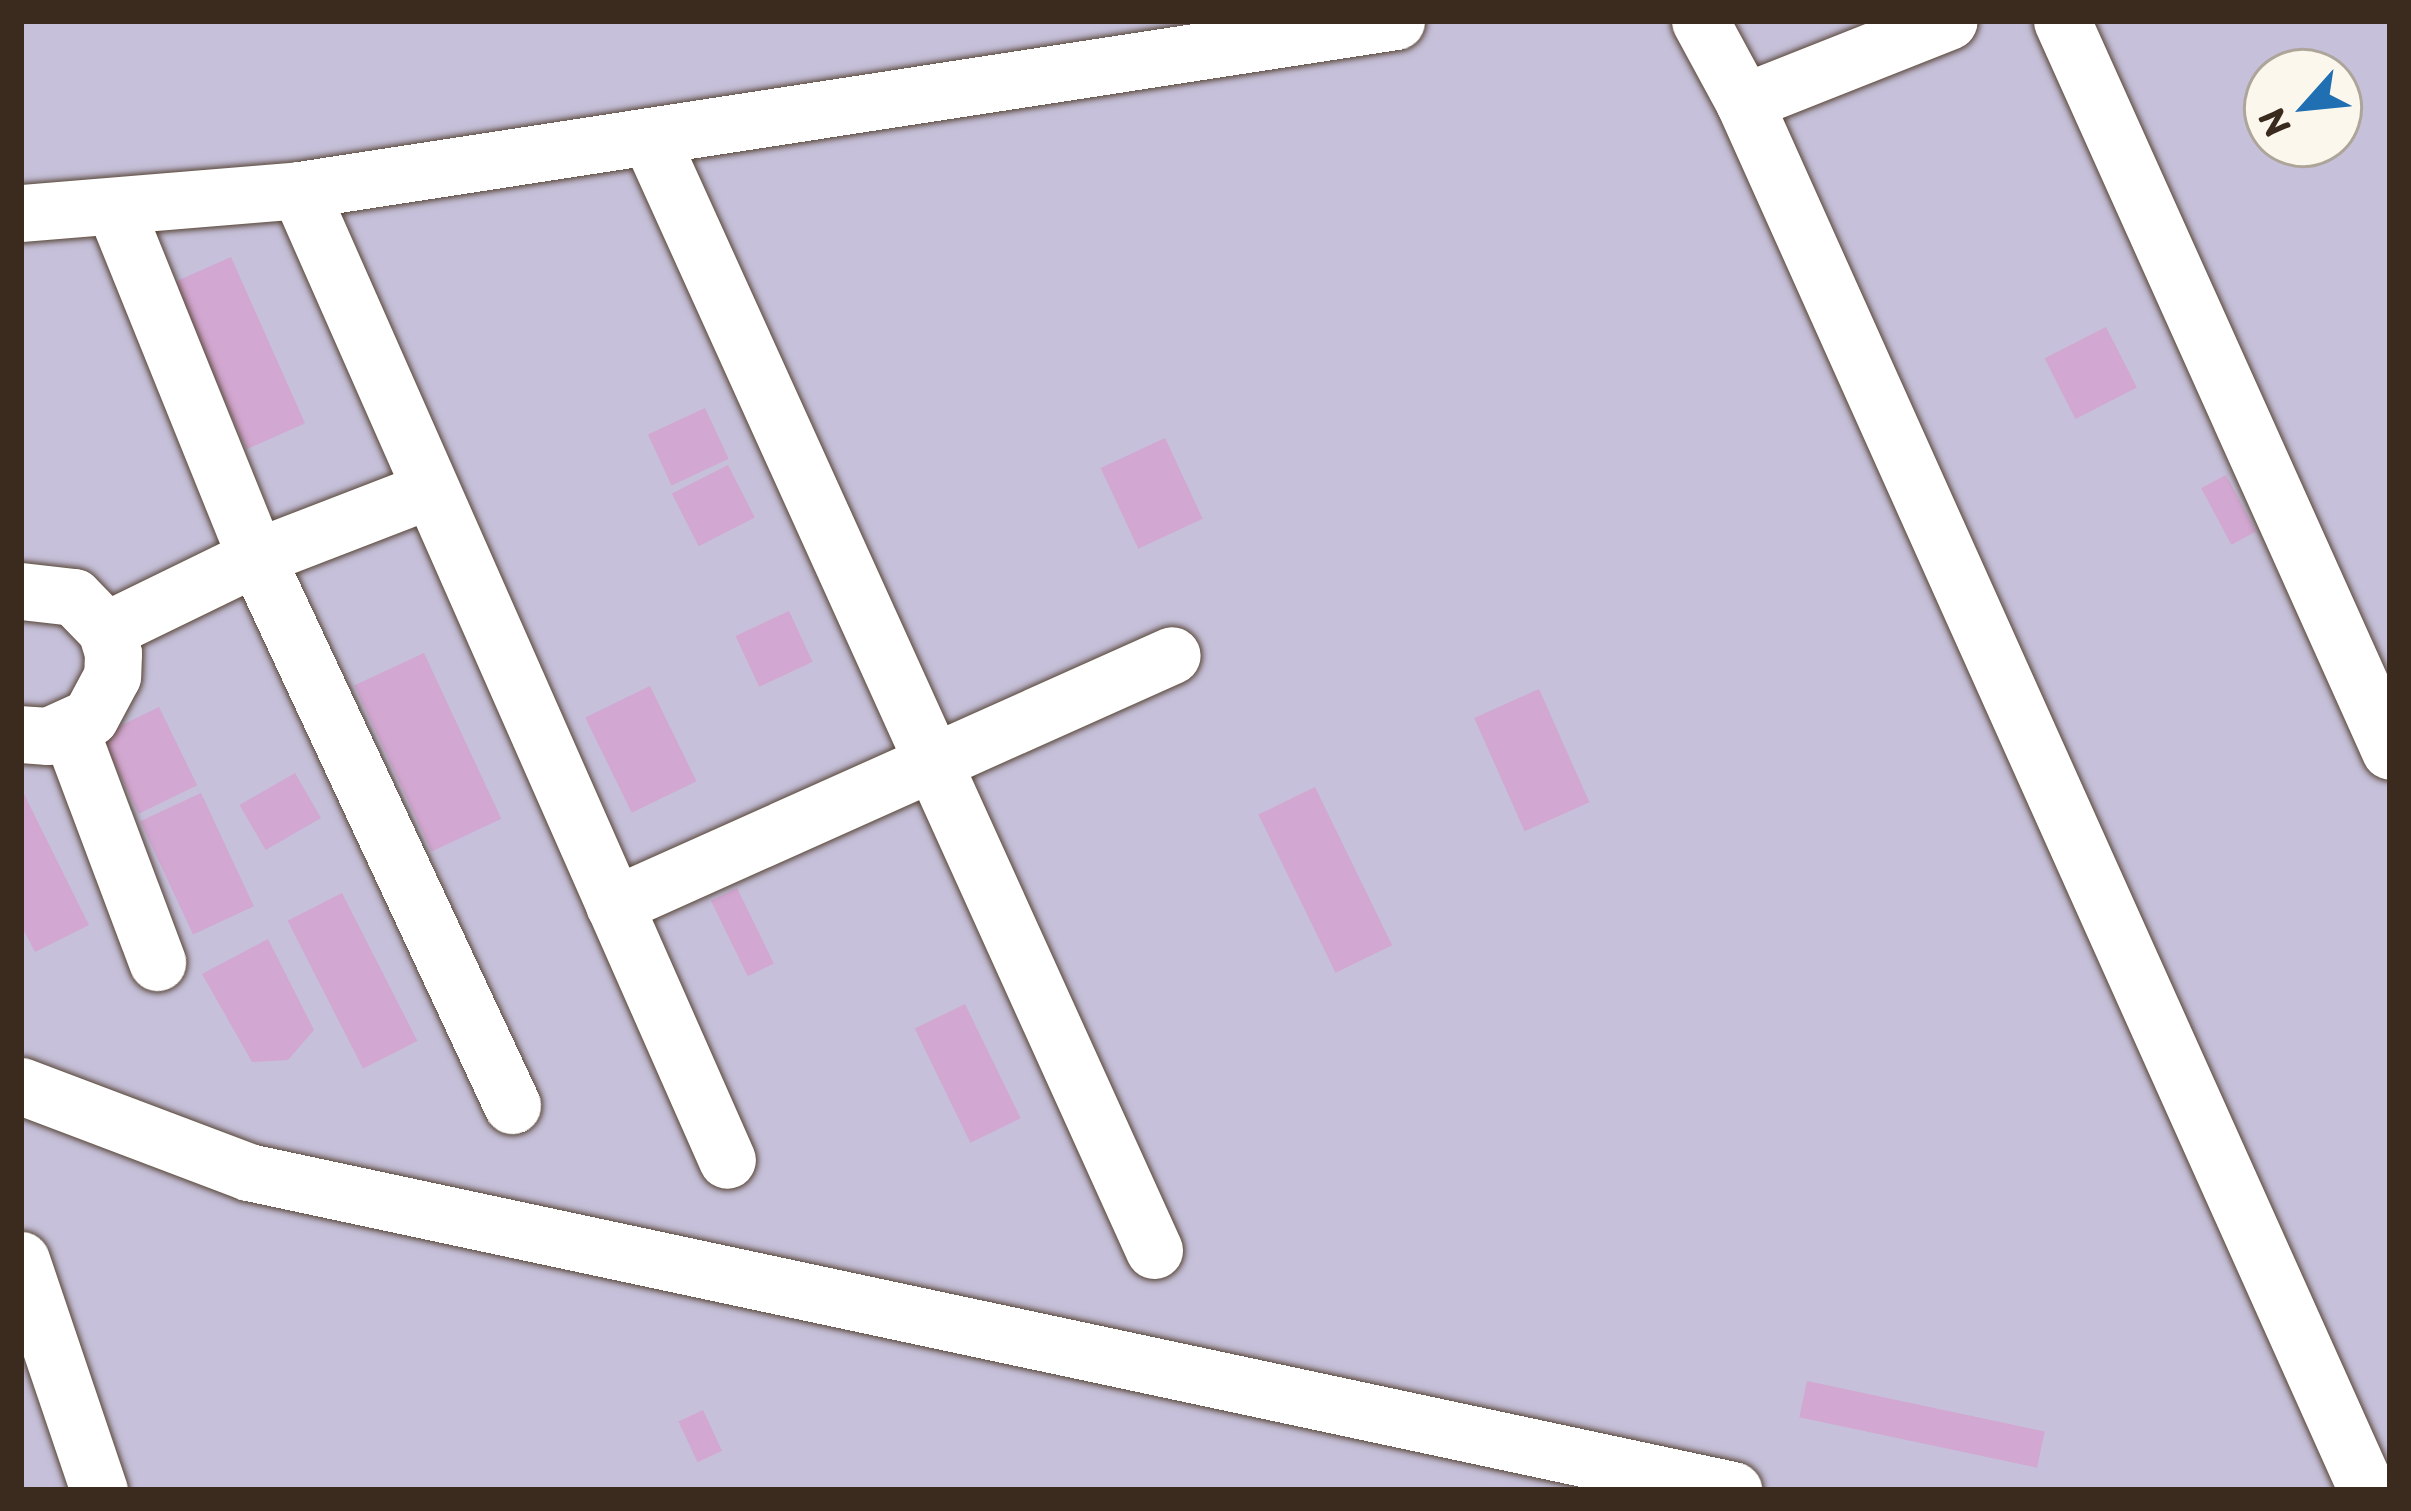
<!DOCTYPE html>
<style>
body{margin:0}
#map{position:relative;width:2411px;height:1511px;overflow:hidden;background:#f4ddbf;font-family:"Playpen Sans",sans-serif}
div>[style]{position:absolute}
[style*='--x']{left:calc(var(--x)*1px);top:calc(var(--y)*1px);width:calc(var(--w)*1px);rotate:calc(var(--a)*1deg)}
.industrial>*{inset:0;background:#c6c0da}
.building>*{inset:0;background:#d2a7d1;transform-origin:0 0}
.roads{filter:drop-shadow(0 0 3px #574536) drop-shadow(0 0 3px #574536)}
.minor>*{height:57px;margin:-28.5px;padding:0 28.5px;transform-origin:28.5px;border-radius:28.5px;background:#fff}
span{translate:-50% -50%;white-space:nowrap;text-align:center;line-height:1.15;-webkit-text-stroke:9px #fbf7ec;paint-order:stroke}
.frame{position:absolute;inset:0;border:24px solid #3b2a1e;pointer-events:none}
.north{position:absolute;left:2243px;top:48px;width:120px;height:120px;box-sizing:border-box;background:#fbf7ec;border:3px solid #aea59a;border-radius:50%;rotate:243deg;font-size:33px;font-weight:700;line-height:48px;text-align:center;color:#3b2a1e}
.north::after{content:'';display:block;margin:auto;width:42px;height:54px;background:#1f6fb2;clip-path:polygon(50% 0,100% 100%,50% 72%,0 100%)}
</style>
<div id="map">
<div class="industrial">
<i style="clip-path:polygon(evenodd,21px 21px,2390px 21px,2390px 1490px,21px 1490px,21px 21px,2267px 72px,2339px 72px,2339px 144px,2267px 144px,2267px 72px)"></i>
</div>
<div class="building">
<i style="left:231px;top:257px;width:182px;height:64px;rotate:66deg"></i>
<i style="left:2106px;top:327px;width:68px;height:69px;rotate:63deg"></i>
<i style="left:705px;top:408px;width:56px;height:63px;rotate:65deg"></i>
<i style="left:1165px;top:438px;width:89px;height:71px;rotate:65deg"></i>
<i style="left:728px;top:465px;width:59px;height:63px;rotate:63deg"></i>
<i style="left:2226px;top:475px;width:64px;height:28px;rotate:62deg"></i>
<i style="left:789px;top:611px;width:56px;height:59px;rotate:65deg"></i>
<i style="left:424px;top:653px;width:183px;height:77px;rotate:65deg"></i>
<i style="left:650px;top:686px;width:106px;height:72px;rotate:64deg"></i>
<i style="left:1539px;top:689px;width:124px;height:71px;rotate:66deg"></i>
<i style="left:159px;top:707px;width:87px;height:65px;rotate:64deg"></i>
<i style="left:295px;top:773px;width:52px;height:64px;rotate:60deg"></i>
<i style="left:1315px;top:787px;width:176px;height:63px;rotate:64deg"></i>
<i style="clip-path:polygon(21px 788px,89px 925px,35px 952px,21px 925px)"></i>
<i style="left:201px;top:793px;width:125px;height:67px;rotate:65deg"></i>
<i style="left:737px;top:888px;width:84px;height:29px;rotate:64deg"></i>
<i style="left:342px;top:893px;width:166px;height:61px;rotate:63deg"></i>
<i style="clip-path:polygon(268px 939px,314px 1030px,288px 1060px,252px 1062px,202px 974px)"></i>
<i style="left:965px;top:1004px;width:127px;height:56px;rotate:64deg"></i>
<i style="left:1807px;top:1381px;width:243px;height:37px;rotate:12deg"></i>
<i style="left:703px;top:1410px;width:45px;height:27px;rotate:65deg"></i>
</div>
<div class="roads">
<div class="minor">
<i style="--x:1700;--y:21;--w:92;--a:61.5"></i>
<i style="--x:1744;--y:102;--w:1521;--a:65.83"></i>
<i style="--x:2062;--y:21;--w:800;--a:65.8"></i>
<i style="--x:1744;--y:102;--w:220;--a:-21.6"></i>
<i style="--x:650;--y:138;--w:1221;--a:65.62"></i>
<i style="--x:299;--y:190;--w:1060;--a:66.19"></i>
<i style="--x:116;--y:211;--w:373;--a:68"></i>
<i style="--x:256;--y:557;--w:605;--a:64.96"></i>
<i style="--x:21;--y:213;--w:279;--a:-4.7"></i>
<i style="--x:299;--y:190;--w:1110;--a:-8.76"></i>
<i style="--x:21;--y:591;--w:53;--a:6.5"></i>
<i style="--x:74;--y:597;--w:46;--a:45.9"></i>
<i style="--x:106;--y:630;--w:24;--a:73"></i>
<i style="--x:113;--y:653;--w:23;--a:92"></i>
<i style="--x:112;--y:676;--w:47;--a:118.2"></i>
<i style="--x:90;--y:717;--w:46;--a:155.7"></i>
<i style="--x:48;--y:736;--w:27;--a:-176"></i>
<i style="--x:106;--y:630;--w:167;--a:-26"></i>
<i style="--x:256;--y:557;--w:186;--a:-21.1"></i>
<i style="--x:70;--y:730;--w:248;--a:69.4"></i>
<i style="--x:614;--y:905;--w:611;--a:-24.13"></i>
<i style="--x:21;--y:1086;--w:243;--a:20.7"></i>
<i style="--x:248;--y:1172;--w:1519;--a:12.09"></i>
<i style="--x:21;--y:1260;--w:243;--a:71.3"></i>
</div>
</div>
<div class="frame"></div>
<div class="north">N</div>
</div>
